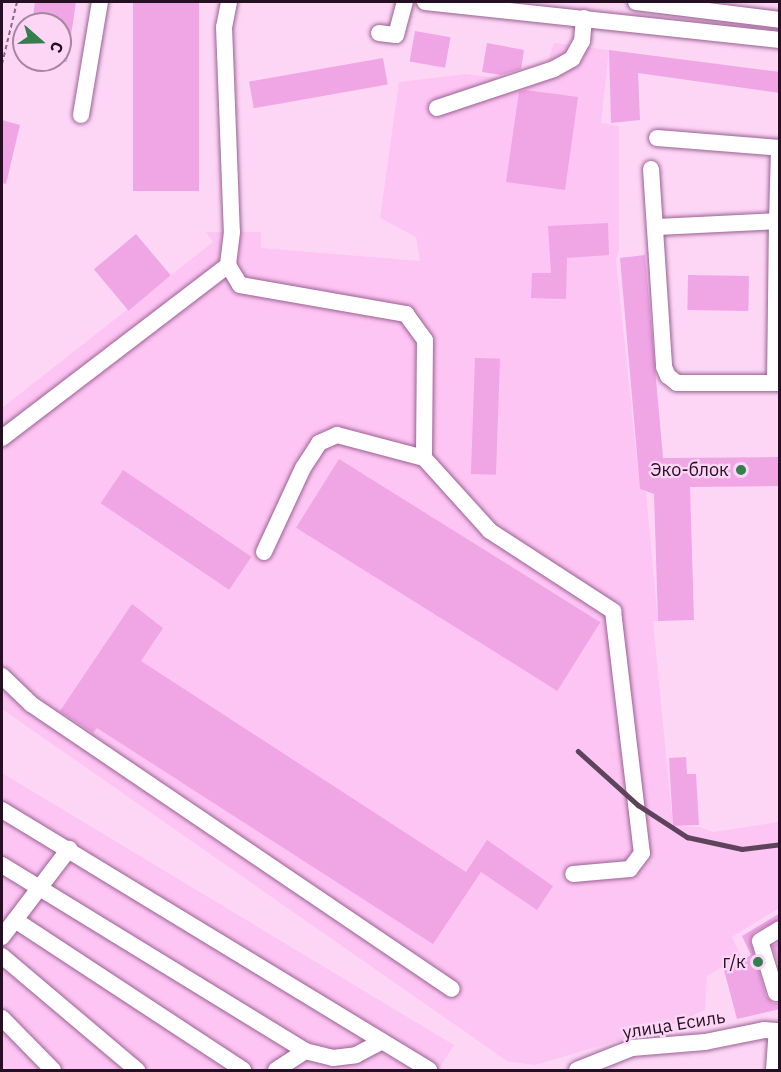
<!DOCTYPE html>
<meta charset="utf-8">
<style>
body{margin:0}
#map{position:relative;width:781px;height:1072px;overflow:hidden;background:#fdd6f6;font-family:"IBM Plex Sans",sans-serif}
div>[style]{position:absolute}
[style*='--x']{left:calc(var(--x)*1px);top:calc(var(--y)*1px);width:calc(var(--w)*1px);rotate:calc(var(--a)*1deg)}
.built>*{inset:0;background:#fdc5f4}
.building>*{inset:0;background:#f0a5e5;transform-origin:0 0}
.path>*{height:2px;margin-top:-1px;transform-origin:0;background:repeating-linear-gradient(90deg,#886a83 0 4.5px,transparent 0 7.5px)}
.roads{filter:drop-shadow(0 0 2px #9a6092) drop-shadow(0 0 2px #9a6092)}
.minor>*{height:16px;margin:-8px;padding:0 8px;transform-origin:8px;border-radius:8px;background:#fff}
.rail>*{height:4.5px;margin:-2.25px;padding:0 2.25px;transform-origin:2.25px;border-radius:2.25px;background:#5e445a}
.dots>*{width:16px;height:16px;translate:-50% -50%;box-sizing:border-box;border:3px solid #fdd6f6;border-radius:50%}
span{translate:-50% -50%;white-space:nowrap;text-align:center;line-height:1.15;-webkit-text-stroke:4.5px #fdd6f6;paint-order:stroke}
.poi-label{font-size:18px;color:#250f22}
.right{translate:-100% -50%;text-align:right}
.street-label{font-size:18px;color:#250f22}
.frame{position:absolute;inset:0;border:3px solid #250f22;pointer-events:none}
.north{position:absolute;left:12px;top:12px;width:60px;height:60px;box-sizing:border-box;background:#fdd6f6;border:2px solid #a786a1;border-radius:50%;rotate:110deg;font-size:16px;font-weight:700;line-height:24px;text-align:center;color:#250f22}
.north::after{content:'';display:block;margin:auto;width:21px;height:27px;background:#337e4c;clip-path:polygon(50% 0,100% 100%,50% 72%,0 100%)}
</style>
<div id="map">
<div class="built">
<i style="clip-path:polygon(554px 43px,609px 50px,601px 123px,619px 126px,619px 250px,616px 261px,640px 489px,646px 492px,658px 621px,653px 621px,673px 826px,699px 827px,713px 832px,779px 822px,779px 908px,732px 937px,741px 956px,707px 976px,705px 1010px,674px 1024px,535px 1065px,507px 1061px,2px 709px,2px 408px,213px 242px,206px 232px,261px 232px,261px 248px,420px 261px,416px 237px,380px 218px,399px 82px,466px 74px,510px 80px,547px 64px)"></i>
<i style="clip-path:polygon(2px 773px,454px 1045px,438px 1070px,2px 1070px)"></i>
</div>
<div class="building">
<i style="clip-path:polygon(35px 2px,76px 2px,67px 62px,60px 62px,60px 24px,32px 24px)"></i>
<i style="left:133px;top:2px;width:66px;height:189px"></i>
<i style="left:415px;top:31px;width:36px;height:31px;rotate:10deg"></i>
<i style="clip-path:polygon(487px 43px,524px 50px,521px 69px,501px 75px,482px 72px)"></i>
<i style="clip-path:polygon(609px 50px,780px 72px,780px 93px,638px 73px,640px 120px,611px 123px)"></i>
<i style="left:383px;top:58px;width:27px;height:136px;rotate:80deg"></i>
<i style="clip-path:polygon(525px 90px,578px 97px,565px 190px,506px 182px,519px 92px)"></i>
<i style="clip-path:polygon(2px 120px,20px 125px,6px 184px,2px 183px)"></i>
<i style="clip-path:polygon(608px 223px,609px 255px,567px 258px,566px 299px,531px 298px,532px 273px,551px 273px,548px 226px)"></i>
<i style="left:136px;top:234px;width:54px;height:55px;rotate:50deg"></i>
<i style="clip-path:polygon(645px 255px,663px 458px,780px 457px,780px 486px,690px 487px,694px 620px,658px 621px,654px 494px,640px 489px,620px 258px)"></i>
<i style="left:688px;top:275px;width:61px;height:35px;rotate:1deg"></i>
<i style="left:475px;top:358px;width:25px;height:116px;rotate:2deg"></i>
<i style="left:339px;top:459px;width:308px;height:81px;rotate:32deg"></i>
<i style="left:123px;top:470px;width:155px;height:40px;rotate:34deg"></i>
<i style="clip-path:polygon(132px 604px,163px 628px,141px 661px,466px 872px,487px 840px,553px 886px,537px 910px,481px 872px,433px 944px,97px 728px,93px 733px,60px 711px)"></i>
<i style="clip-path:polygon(686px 757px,687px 774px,696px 774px,699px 825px,673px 826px,669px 758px)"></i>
<i style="clip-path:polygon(780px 913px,780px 919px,755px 932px,750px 940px,766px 996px,773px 1003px,780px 1003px,780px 1009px,737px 1019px,724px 970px,751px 955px,742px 936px)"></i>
<i style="clip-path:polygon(780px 942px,780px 969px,772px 946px)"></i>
</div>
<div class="path">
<i style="--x:2;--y:64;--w:64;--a:-76.4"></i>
</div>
<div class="roads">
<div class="minor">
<i style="--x:229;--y:2;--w:25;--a:101"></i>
<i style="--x:224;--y:27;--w:205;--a:87.8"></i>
<i style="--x:232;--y:232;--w:33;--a:97"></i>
<i style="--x:228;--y:265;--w:23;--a:59"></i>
<i style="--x:240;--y:285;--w:169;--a:9.9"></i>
<i style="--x:406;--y:314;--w:32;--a:54"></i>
<i style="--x:425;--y:340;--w:118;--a:90.5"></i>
<i style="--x:424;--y:458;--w:98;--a:47.9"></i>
<i style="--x:490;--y:531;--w:147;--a:33"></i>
<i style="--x:613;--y:611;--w:244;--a:83.2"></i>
<i style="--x:642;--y:853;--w:20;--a:127"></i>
<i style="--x:630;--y:869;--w:57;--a:175"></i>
<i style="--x:425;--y:2;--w:357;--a:6.1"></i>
<i style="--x:636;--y:2;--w:145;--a:7.1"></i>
<i style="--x:379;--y:33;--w:17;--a:7"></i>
<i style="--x:396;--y:35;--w:34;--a:-75"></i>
<i style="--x:437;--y:108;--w:123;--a:-18.4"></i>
<i style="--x:554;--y:69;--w:21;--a:-29"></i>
<i style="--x:572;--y:59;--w:21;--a:-61"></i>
<i style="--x:582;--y:41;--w:23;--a:-85"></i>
<i style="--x:81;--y:115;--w:115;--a:-80.5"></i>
<i style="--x:657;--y:138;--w:123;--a:4.6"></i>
<i style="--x:651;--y:169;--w:198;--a:86.2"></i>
<i style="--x:664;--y:367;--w:10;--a:66"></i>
<i style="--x:668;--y:376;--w:11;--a:38"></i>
<i style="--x:677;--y:383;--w:103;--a:0"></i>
<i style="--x:777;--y:221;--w:73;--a:-88.4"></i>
<i style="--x:655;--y:227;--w:122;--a:-2.8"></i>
<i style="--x:777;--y:221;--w:162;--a:90.7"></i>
<i style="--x:2;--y:438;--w:285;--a:-37.4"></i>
<i style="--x:264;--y:552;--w:93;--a:-65.1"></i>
<i style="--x:303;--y:468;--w:30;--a:-57"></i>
<i style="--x:319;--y:443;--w:20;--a:-24"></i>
<i style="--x:337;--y:435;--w:90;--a:14.8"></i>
<i style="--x:2;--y:676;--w:40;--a:44"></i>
<i style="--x:31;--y:704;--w:508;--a:34.1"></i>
<i style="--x:2;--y:810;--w:500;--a:31.3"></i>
<i style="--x:2;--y:865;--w:356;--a:31.5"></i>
<i style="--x:305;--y:1051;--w:29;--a:14"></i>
<i style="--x:333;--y:1058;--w:23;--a:-7"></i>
<i style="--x:356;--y:1055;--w:27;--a:-28"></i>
<i style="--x:15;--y:920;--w:273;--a:33.3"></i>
<i style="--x:2;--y:937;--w:111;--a:-52.7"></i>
<i style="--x:2;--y:956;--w:177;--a:40.2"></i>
<i style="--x:776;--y:993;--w:54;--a:-107.1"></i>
<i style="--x:760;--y:941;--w:23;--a:-31"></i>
<i style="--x:2;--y:1018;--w:73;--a:45.6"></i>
<i style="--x:276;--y:1070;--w:35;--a:-33"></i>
<i style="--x:577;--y:1070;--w:59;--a:-21.8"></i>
<i style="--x:632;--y:1048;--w:73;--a:-4.7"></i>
<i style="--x:705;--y:1042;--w:60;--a:-11.5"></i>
<i style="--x:764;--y:1030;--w:16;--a:4"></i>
<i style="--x:774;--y:1070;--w:39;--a:-86"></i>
</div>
</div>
<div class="rail">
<i style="--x:578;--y:751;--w:81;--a:42"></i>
<i style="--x:638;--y:805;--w:59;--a:33.1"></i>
<i style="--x:687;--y:837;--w:56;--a:12.3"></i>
<i style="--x:742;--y:849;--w:38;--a:-7"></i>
</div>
<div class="dots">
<i style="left:741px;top:470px;background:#337e4c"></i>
<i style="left:758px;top:962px;background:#337e4c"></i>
</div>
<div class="poi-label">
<span class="right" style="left:729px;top:470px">Эко-блок</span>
<span class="right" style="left:746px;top:962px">г/к</span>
</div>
<div class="street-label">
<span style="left:674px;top:1025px;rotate:-9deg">улица Есиль</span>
</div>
<div class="frame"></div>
<div class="north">С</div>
</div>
